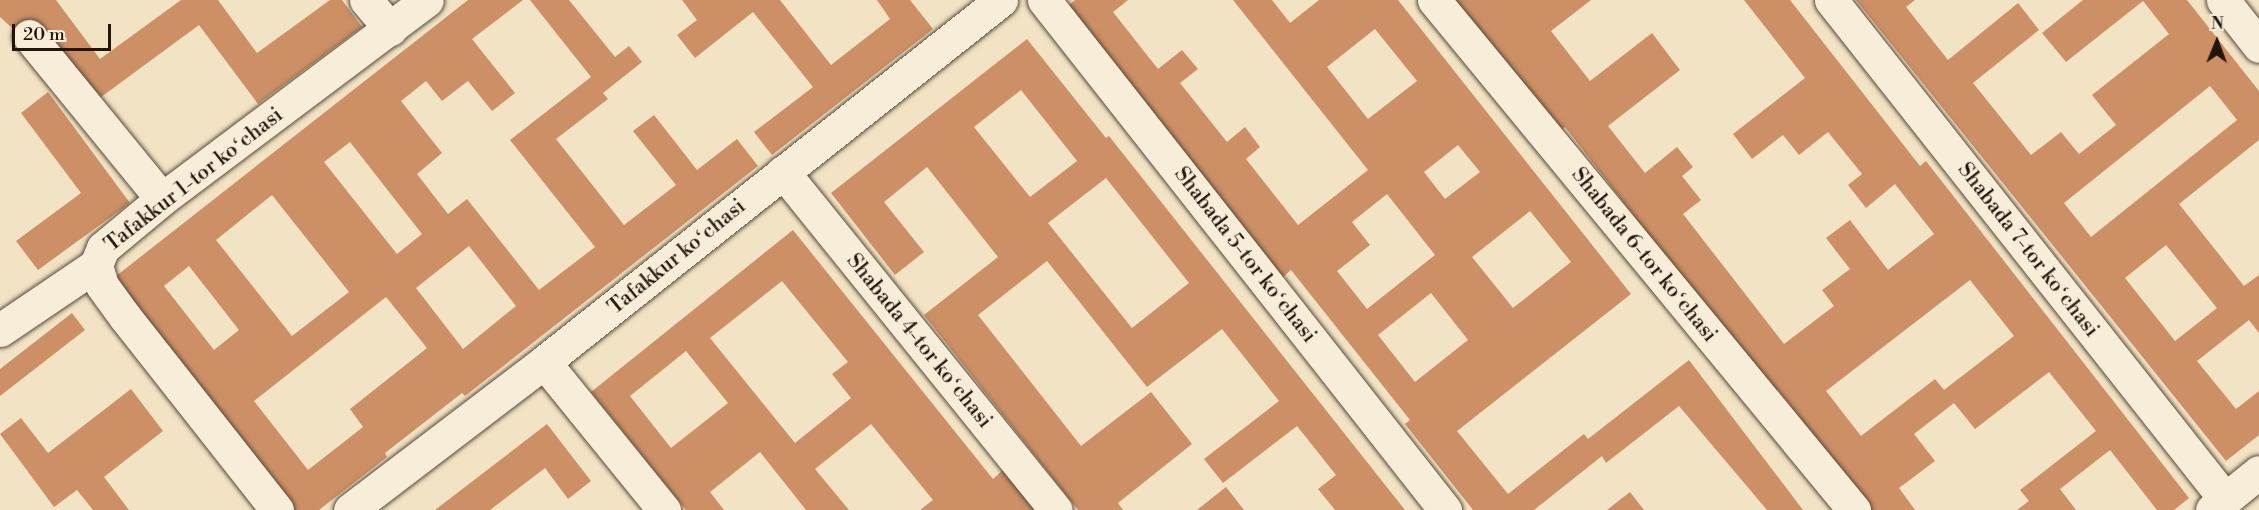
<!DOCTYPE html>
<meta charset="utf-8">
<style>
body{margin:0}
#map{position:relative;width:2259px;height:510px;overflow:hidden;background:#f3e3c5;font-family:"Libre Bodoni",serif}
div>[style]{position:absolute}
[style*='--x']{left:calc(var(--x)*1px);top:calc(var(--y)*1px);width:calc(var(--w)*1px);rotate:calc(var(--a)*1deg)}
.building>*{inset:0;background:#cd8f65}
.roads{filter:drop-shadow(0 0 2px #564939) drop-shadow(0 0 2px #564939)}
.minor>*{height:33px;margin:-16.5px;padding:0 16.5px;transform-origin:16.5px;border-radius:16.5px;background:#f7edd9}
span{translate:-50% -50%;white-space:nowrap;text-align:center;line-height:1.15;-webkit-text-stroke:4.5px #f7edd9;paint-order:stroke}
.street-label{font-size:21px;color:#22160a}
.north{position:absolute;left:2187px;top:12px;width:60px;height:60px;-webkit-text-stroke:4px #f7edd9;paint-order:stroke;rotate:1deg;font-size:16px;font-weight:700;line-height:24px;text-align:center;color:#22160a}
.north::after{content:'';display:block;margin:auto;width:21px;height:27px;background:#22160a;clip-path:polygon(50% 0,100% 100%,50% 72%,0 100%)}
.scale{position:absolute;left:12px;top:24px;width:99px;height:27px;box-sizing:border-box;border:3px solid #22160a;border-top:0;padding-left:8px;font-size:18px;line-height:21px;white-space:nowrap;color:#22160a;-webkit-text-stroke:4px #f7edd9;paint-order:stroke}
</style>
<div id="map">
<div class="building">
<i style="clip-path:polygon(0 0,56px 0,100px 59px,181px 0,218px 0,257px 53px,330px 0,342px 0,362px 27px,258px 104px,199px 25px,93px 103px,0 17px)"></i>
<i style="clip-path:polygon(evenodd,468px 0,523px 0,472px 39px,515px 93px,492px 111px,468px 81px,442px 101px,426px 81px,401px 101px,442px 153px,417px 174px,448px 214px,467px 199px,539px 290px,595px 247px,510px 140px,591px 77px,530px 0,569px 0,615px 57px,629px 46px,642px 62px,603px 93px,608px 99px,556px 139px,624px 225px,676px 185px,633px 131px,654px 115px,697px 170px,737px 139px,758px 166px,465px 396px,462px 393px,385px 453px,387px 457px,319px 510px,293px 510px,111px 280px,468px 0,350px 142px,422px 234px,397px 254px,324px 162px,350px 142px,468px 0,272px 195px,349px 292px,292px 336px,216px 240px,272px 195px,468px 0,469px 246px,516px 306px,463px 349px,416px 288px,469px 246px,468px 0,189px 266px,239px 330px,214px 350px,164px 286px,189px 266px,468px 0,386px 297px,427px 348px,350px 409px,363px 427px,308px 470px,254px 401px,386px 297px)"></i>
<i style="clip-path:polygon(682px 0,780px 0,831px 65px,890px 19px,877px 0,910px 0,933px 29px,772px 155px,754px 132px,813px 87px,753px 12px,695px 58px,677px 35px,697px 20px)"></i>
<i style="clip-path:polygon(evenodd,1075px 0,1128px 0,1113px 12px,1158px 69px,1182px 50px,1198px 69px,1180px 83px,1227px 142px,1245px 127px,1260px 147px,1246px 159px,1298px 225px,1368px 170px,1233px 0,1272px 0,1290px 23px,1319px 0,1398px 0,1631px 294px,1457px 431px,1508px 494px,1584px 434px,1588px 439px,1689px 360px,1803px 510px,1767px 510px,1679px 406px,1606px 463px,1602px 456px,1534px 510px,1473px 510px,1405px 424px,1410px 420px,1291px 270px,1283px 277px,1068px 6px,1075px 0,1375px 29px,1417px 81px,1368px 119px,1327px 67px,1375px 29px,1075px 0,1458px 145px,1480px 172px,1445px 199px,1424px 172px,1458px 145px,1075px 0,1387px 194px,1435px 255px,1367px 309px,1337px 271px,1370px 245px,1352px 222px,1387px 194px,1075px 0,1530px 211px,1571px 262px,1513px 308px,1472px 257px,1530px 211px,1075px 0,1431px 293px,1468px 340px,1415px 382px,1378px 335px,1431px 293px)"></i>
<i style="clip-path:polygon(evenodd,1454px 0,1591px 0,1551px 31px,1590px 81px,1652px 33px,1680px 70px,1608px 126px,1645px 173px,1677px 147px,1693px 167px,1682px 176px,1701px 200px,1683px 214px,1784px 344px,1834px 306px,1822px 290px,1850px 269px,1826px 238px,1850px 220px,1888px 270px,1934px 234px,1895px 184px,1866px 208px,1848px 185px,1862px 174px,1828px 132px,1799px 155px,1783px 135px,1752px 159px,1733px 134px,1805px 78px,1744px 0,1790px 0,1920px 166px,1926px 161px,2189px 498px,2174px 510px,2157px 510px,2110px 450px,2060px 489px,2076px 510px,2017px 510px,2029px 501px,2020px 490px,2096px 431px,2049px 372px,1975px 429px,1954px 403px,1914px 434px,1935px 461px,1899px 488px,1915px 510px,1872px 510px,1778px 390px,1773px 394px,1565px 127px,1558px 133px,1454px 0,1970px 280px,2014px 336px,1944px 390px,1935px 379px,1861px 436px,1826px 391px,1970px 280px)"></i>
<i style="clip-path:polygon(evenodd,1856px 0,1915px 0,1906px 7px,1948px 60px,2018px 3px,2039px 30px,1973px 83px,2031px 155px,2061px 132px,2079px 154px,2116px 125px,2092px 95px,2169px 34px,2143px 1px,2066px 62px,2042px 33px,2083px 0,2187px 0,2259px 91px,2259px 140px,2179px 204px,2244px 286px,2259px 275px,2259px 333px,2249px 320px,2197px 361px,2236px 409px,2259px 391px,2259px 435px,2226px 461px,1856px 0,2210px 86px,2237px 120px,2091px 237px,2064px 203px,2210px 86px,1856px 0,2166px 245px,2217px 308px,2175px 341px,2125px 278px,2166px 245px)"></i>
<i style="clip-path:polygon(evenodd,1027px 39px,1106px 138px,1109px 136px,1405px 510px,1335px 510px,1318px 489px,1336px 475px,1297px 426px,1223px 483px,1204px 459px,1279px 401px,1222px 329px,1147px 387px,1047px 261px,978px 315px,1081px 446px,1151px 392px,1192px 444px,1118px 503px,1123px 510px,1078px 510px,924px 315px,998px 257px,927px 167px,884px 202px,924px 252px,895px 275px,831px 193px,1027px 39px,1021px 90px,1077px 161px,1030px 197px,974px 127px,1021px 90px,1027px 39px,1106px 178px,1189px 283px,1132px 328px,1048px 223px,1106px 178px)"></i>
<i style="clip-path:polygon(48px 92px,130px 203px,38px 270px,16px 241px,81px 193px,21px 113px)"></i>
<i style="clip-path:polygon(evenodd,793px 230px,993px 479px,1003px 470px,1035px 510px,920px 510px,933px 500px,871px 424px,815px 469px,849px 510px,806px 510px,760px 452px,710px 492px,724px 510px,686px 510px,591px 392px,793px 230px,782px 281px,848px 362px,832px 374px,851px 398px,795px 443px,710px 338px,782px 281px,793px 230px,686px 351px,728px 403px,671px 448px,630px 396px,686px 351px)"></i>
<i style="clip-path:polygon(72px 313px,85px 330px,0 396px,0 369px)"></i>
<i style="clip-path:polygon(131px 389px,163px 431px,104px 477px,129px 510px,93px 510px,77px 490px,54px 507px,0 434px,21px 418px,48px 453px)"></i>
<i style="clip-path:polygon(547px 424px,591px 481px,568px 499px,545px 468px,490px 510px,435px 510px)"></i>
<i style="clip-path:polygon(1226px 487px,1244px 510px,1197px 510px)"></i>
<i style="clip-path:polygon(1630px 492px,1644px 510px,1607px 510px)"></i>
</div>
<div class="roads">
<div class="minor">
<i style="--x:366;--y:0;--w:38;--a:50"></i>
<i style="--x:1044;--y:0;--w:649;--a:51.82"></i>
<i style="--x:1434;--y:0;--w:661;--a:50.53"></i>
<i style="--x:1831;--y:0;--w:636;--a:51.71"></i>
<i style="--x:2223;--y:0;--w:58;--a:52"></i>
<i style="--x:29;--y:36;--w:210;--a:50.8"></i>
<i style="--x:783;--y:172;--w:434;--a:51.1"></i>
<i style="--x:0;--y:330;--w:116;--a:-34.1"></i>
<i style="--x:544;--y:362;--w:191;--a:51"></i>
<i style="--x:277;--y:510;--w:246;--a:-128.2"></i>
<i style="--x:125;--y:317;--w:39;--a:-126"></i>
<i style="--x:102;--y:285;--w:21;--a:-107"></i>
<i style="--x:96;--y:265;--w:18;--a:-68"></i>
<i style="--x:103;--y:248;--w:77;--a:-39.7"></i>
<i style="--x:162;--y:199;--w:331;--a:-36.9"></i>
<i style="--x:350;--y:510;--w:244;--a:-37.3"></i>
<i style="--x:544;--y:362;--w:583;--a:-38.38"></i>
<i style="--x:2212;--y:510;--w:60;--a:-39"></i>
</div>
</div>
<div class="street-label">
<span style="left:194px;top:180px;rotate:-38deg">Tafakkur 1-tor koʻchasi</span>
<span style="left:2028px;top:250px;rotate:52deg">Shabada 7-tor koʻchasi</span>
<span style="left:1245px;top:255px;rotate:52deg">Shabada 5-tor koʻchasi</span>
<span style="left:1644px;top:255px;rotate:51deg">Shabada 6-tor koʻchasi</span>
<span style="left:677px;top:257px;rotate:-39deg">Tafakkur koʻchasi</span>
<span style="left:919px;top:341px;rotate:51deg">Shabada 4-tor koʻchasi</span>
</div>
<div class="north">N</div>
<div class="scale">20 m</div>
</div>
